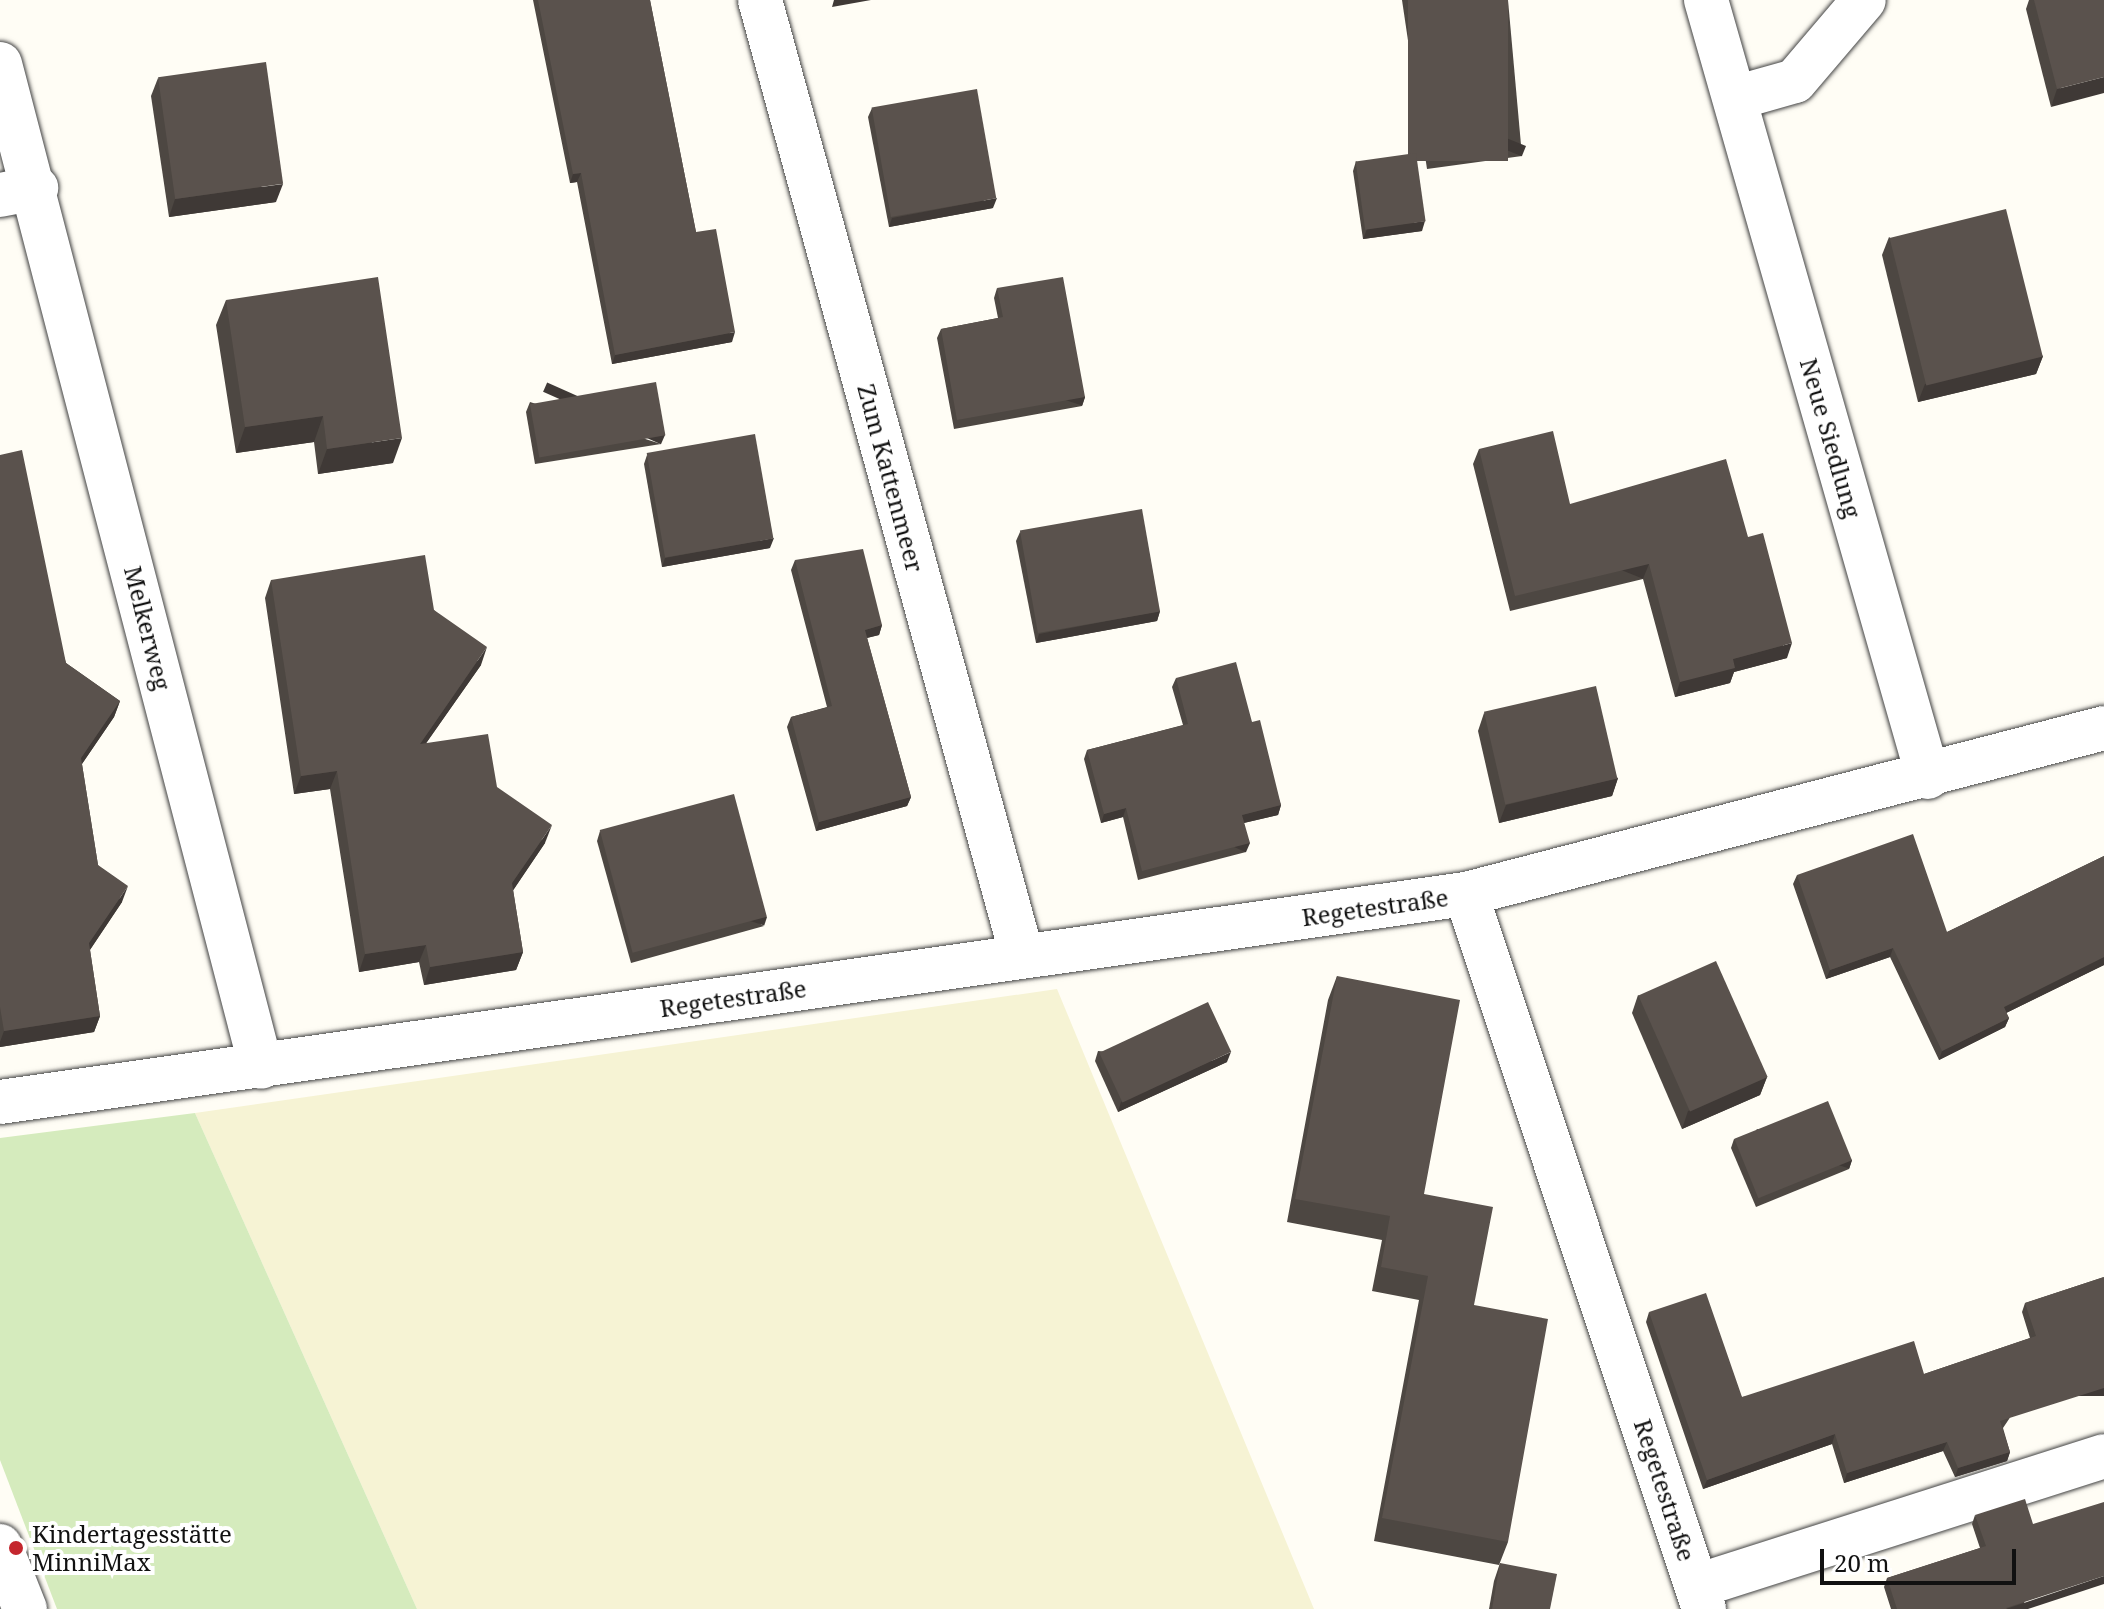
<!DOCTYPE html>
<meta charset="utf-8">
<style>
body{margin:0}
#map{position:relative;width:2104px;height:1609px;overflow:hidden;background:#fffdf5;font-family:"Noto Serif",serif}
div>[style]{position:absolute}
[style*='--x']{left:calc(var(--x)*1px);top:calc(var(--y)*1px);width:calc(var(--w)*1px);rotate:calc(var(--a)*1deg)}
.farmland>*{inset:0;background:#f6f3d4}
.green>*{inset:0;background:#d5ebbd}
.roads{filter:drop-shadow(0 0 2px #444) drop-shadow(0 0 2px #444)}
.minor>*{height:44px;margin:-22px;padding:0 22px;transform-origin:22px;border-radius:22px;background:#fff}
.wall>*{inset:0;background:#4d4742}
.shaded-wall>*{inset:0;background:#3f3936;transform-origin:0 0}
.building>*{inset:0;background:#5a524d;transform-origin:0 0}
.dots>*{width:22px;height:22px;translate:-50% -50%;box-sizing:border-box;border:4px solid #fff;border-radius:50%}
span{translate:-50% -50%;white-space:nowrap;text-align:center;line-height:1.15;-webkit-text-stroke:8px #fff;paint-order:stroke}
.street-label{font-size:24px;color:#111}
.poi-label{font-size:24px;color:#111}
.left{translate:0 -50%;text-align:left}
.scale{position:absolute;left:1820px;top:1549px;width:196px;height:36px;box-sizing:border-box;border:4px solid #111;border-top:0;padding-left:10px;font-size:24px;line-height:28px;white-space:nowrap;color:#111;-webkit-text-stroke:6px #fff;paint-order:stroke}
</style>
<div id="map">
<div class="farmland">
<i style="clip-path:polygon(1057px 989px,1314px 1609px,417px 1609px,195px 1113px)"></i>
</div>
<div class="green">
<i style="clip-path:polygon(195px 1113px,417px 1609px,57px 1609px,0 1460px,0 1138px)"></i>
</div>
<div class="roads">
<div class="minor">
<i style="--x:760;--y:0;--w:991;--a:74.67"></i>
<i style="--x:1706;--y:0;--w:808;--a:74.05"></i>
<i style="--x:0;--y:64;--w:1036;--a:75.41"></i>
<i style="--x:1735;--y:98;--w:62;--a:-15.8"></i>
<i style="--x:1795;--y:81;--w:106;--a:-49.6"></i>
<i style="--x:0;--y:195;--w:37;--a:-11"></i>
<i style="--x:1466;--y:894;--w:754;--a:71.59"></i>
<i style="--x:0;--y:1102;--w:1481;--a:-8.08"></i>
<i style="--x:1466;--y:894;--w:659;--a:-14.58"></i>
<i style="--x:0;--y:1546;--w:68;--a:68.4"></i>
<i style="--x:1697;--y:1586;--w:427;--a:-17.7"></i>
</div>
</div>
<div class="wall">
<i style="clip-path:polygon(533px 0,650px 0,696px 232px,732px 342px,612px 364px,577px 182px,570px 183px)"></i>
<i style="clip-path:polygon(1402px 0,1508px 0,1522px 156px,1427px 169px)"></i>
<i style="clip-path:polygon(2029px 0,2104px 0,2051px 107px,2026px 9px)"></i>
<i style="clip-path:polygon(158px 78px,276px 202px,169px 217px,151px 96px)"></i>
<i style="clip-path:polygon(872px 108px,993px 208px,889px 227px,868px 117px)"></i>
<i style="clip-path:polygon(1356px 161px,1422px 231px,1363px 239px,1353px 171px)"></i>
<i style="clip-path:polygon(1889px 237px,2043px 356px,2036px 374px,1918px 402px,1882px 255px)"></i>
<i style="clip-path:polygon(997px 288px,1085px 397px,1082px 406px,954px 429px,937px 338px,941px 329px,998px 318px,994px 298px)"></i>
<i style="clip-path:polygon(226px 300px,393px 463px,318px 474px,314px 442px,236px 453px,216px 325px)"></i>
<i style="clip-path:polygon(530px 402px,661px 444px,535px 464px,526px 412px)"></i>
<i style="clip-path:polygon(1479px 449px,1570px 504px,1748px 537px,1787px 658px,1734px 672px,1730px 683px,1675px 697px,1643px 579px,1510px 611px,1473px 464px)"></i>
<i style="clip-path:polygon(0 455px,66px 663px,120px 701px,114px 717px,82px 764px,98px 865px,122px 902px,90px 950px,100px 1016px,94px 1032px,0 1047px)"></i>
<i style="clip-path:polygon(647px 455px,770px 548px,662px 567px,644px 464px)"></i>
<i style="clip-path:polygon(1020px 532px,1160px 611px,1157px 621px,1036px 643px,1016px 541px)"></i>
<i style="clip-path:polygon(795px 560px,882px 625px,879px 635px,867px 638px,911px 797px,907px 806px,816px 831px,787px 727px,791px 717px,827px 707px,791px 570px)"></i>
<i style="clip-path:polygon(271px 580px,434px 610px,481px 665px,426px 743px,545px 843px,513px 890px,523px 952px,516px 970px,424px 985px,419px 962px,359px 972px,330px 789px,294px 794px,265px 598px)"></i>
<i style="clip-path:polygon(1176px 678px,1252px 722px,1281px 805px,1278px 815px,1244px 823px,1246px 852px,1138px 880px,1123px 817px,1101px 823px,1084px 759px,1087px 750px,1183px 725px,1172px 687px)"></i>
<i style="clip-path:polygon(1484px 713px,1618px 778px,1612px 796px,1499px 823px,1478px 731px)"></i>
<i style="clip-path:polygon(600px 831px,764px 926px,631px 963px,597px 841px)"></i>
<i style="clip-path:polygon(2104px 856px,2104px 965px,2006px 1013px,2009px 1018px,2005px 1027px,1939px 1060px,1890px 957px,1826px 979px,1793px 884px,1797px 875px,1947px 932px)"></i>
<i style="clip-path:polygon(1337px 976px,1424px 1194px,1474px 1305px,1508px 1542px,1499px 1565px,1374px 1541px,1419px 1300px,1372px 1291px,1382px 1240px,1287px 1222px,1328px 1000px)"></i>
<i style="clip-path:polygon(1638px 995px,1767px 1077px,1760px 1095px,1682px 1129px,1632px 1013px)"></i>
<i style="clip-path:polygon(1098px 1051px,1227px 1062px,1118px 1112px,1095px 1061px)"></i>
<i style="clip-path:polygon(1734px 1139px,1852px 1160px,1849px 1169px,1756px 1207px,1731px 1148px)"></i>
<i style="clip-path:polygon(2104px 1277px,2003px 1428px,2010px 1452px,2007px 1461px,1955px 1477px,1943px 1451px,1844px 1483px,1832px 1444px,1703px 1489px,1646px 1322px,1649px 1312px,1742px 1397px,1924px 1374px,2030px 1338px,2022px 1312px,2025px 1303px)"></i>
<i style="clip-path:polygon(1975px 1515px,2028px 1609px,1891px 1609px,1884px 1587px,1887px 1578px,1980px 1548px,1972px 1524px)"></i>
<i style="clip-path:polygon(1500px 1563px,1550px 1609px,1489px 1609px,1494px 1581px)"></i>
</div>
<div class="shaded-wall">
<i style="clip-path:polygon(834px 0,871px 0,832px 7px)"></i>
<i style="clip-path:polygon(2104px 77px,2104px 93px,2051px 107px,2057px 89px)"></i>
<i style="left:1526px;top:146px;width:11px;height:96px;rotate:112deg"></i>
<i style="clip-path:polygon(581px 173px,577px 182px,570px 183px,573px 174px)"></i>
<i style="clip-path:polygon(283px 184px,276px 202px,169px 217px,175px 199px)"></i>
<i style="clip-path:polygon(997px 198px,993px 208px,889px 227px,892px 218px)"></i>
<i style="clip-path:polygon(1425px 221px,1422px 231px,1363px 239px,1367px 229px)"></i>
<i style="clip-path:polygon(735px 332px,732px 342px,612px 364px,615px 355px)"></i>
<i style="clip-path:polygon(2043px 356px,2036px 374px,1918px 402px,1925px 384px)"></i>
<i style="left:1085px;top:397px;width:9px;height:130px;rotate:108deg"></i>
<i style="clip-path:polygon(323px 416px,314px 442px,236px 453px,245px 427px)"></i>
<i style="left:665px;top:435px;width:10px;height:129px;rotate:114deg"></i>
<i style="clip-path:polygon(402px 438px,393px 463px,318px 474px,327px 449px)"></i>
<i style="clip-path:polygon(774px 538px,770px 548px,662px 567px,665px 558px)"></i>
<i style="left:1649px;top:564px;width:16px;height:138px;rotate:112deg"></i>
<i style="clip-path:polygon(1160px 611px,1157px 621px,1036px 643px,1039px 634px)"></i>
<i style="clip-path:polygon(882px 625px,879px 635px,862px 639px,865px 630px)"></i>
<i style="clip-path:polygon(1792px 643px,1787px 658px,1734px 672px,1730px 683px,1675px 697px,1680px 682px,1733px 659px)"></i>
<i style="clip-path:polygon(487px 647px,481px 665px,413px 762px,420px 744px)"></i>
<i style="clip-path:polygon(120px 701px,114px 717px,75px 774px,81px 758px)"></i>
<i style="clip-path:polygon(337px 771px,330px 789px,294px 794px,301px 776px)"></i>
<i style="clip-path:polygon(1618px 778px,1612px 796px,1499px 823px,1506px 805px)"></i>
<i style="clip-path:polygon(911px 797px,907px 806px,816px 831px,819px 822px)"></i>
<i style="clip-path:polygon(1281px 805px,1278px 815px,1239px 824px,1242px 815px)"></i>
<i style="clip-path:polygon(1126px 808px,1123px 817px,1101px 823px,1104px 814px)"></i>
<i style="clip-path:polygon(552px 825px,545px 843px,506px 901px,512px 883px)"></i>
<i style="left:1250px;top:843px;width:10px;height:112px;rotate:114deg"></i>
<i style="clip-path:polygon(128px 886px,122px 902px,83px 960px,89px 943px)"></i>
<i style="left:767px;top:917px;width:9px;height:137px;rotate:108deg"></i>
<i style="clip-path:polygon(426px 945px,419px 962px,359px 972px,365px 954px)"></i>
<i style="clip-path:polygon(1893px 948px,1890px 957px,1826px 979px,1830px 970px)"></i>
<i style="clip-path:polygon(523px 952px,516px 970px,424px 985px,430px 967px)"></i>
<i style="clip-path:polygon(2104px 957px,2104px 965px,2000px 1016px,2004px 1007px)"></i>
<i style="clip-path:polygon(100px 1016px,94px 1032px,0 1047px,0 1042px,4px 1031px)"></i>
<i style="clip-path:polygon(2009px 1018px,2005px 1027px,1939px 1060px,1942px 1051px)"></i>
<i style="clip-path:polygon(1231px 1052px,1227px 1062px,1118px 1112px,1121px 1102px)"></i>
<i style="clip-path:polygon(1767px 1077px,1760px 1095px,1682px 1129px,1688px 1111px)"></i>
<i style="left:1852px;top:1160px;width:9px;height:100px;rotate:108deg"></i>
<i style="left:2104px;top:1388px;width:8px;height:109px;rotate:90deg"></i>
<i style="clip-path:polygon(1835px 1434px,1832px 1444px,1703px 1489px,1707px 1480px)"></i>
<i style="clip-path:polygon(1947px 1442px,1943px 1451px,1844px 1483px,1847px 1473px)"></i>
<i style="clip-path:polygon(2010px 1452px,2007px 1461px,1955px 1477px,1958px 1468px)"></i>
<i style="clip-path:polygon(2104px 1576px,2104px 1584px,2028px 1609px,2006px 1609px)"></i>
</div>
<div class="building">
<i style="clip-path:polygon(538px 0,650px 0,696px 232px,716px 229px,735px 332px,615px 355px,581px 173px,573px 174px)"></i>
<i style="left:1408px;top:0;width:100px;height:161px"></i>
<i style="clip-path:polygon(2034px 0,2104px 0,2104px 77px,2057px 89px)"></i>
<i style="left:266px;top:62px;width:123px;height:109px;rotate:82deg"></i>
<i style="left:977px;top:89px;width:111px;height:107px;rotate:80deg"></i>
<i style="left:1416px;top:153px;width:69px;height:61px;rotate:82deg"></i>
<i style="left:2006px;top:209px;width:152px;height:120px;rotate:76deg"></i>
<i style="clip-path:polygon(378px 277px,402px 438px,327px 449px,323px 416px,245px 427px,226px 300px)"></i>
<i style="clip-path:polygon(1063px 277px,1085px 397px,957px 420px,941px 329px,1003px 317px,997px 288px)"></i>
<i style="left:656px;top:382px;width:54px;height:128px;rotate:80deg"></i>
<i style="clip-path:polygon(1553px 431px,1570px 504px,1726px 459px,1748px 537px,1763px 533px,1792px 643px,1733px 659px,1735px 668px,1680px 682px,1649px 564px,1515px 596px,1479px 449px)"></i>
<i style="left:755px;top:434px;width:106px;height:110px;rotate:80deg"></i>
<i style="clip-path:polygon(22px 450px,66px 663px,120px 701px,81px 758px,98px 865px,128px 886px,89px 943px,100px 1016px,4px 1031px,0 1007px,0 455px)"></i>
<i style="left:1142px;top:509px;width:104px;height:124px;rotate:80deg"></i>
<i style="clip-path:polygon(863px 549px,882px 625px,865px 630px,911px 797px,819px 822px,791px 717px,832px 706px,795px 560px)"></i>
<i style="clip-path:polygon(425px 555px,434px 610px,487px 647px,420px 744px,488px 734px,497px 787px,552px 825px,512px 883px,523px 952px,430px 967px,426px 945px,365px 954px,337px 771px,301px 776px,271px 580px)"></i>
<i style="clip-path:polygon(1236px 662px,1252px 722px,1260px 720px,1281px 805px,1242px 815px,1250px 843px,1142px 871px,1126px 808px,1104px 814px,1087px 750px,1188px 724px,1176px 678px)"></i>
<i style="left:1596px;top:686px;width:95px;height:115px;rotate:77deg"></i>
<i style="left:734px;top:794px;width:127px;height:139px;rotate:75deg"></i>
<i style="clip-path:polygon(1913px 834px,1947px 932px,2104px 856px,2104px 957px,2004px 1007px,2009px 1018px,1942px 1051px,1893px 948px,1830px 970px,1797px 875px)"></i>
<i style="left:1716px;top:961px;width:127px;height:85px;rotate:66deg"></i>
<i style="clip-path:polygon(1337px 976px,1460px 1000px,1424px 1194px,1493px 1207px,1474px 1305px,1548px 1319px,1508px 1542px,1382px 1518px,1428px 1276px,1381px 1267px,1390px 1216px,1295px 1199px)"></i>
<i style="left:1208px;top:1002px;width:55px;height:120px;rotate:65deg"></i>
<i style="left:1828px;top:1101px;width:64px;height:101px;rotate:68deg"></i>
<i style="clip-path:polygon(2104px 1277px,2104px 1388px,2000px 1421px,2010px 1452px,1958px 1468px,1947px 1442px,1847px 1473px,1835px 1434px,1707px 1480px,1649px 1312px,1706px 1293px,1742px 1397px,1914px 1341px,1924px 1374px,2036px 1336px,2025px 1303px)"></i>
<i style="clip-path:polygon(2025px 1499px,2033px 1524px,2104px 1502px,2104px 1576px,2006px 1608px,2007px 1609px,1897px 1609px,1887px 1578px,1986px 1546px,1975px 1515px)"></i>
<i style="clip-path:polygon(1500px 1563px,1557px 1574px,1550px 1609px,1492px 1609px)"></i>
</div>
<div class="dots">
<i style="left:16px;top:1548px;background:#c4262e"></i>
</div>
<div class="street-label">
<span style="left:1831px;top:438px;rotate:74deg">Neue Siedlung</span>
<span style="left:891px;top:478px;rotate:75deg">Zum Kattenmeer</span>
<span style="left:148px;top:628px;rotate:76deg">Melkerweg</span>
<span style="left:1375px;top:907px;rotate:-8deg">Regetestraße</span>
<span style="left:733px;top:998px;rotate:-8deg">Regetestraße</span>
<span style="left:1665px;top:1490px;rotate:72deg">Regetestraße</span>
</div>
<div class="poi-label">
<span class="left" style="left:32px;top:1548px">Kindertagesstätte<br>MinniMax</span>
</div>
<div class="scale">20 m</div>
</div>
